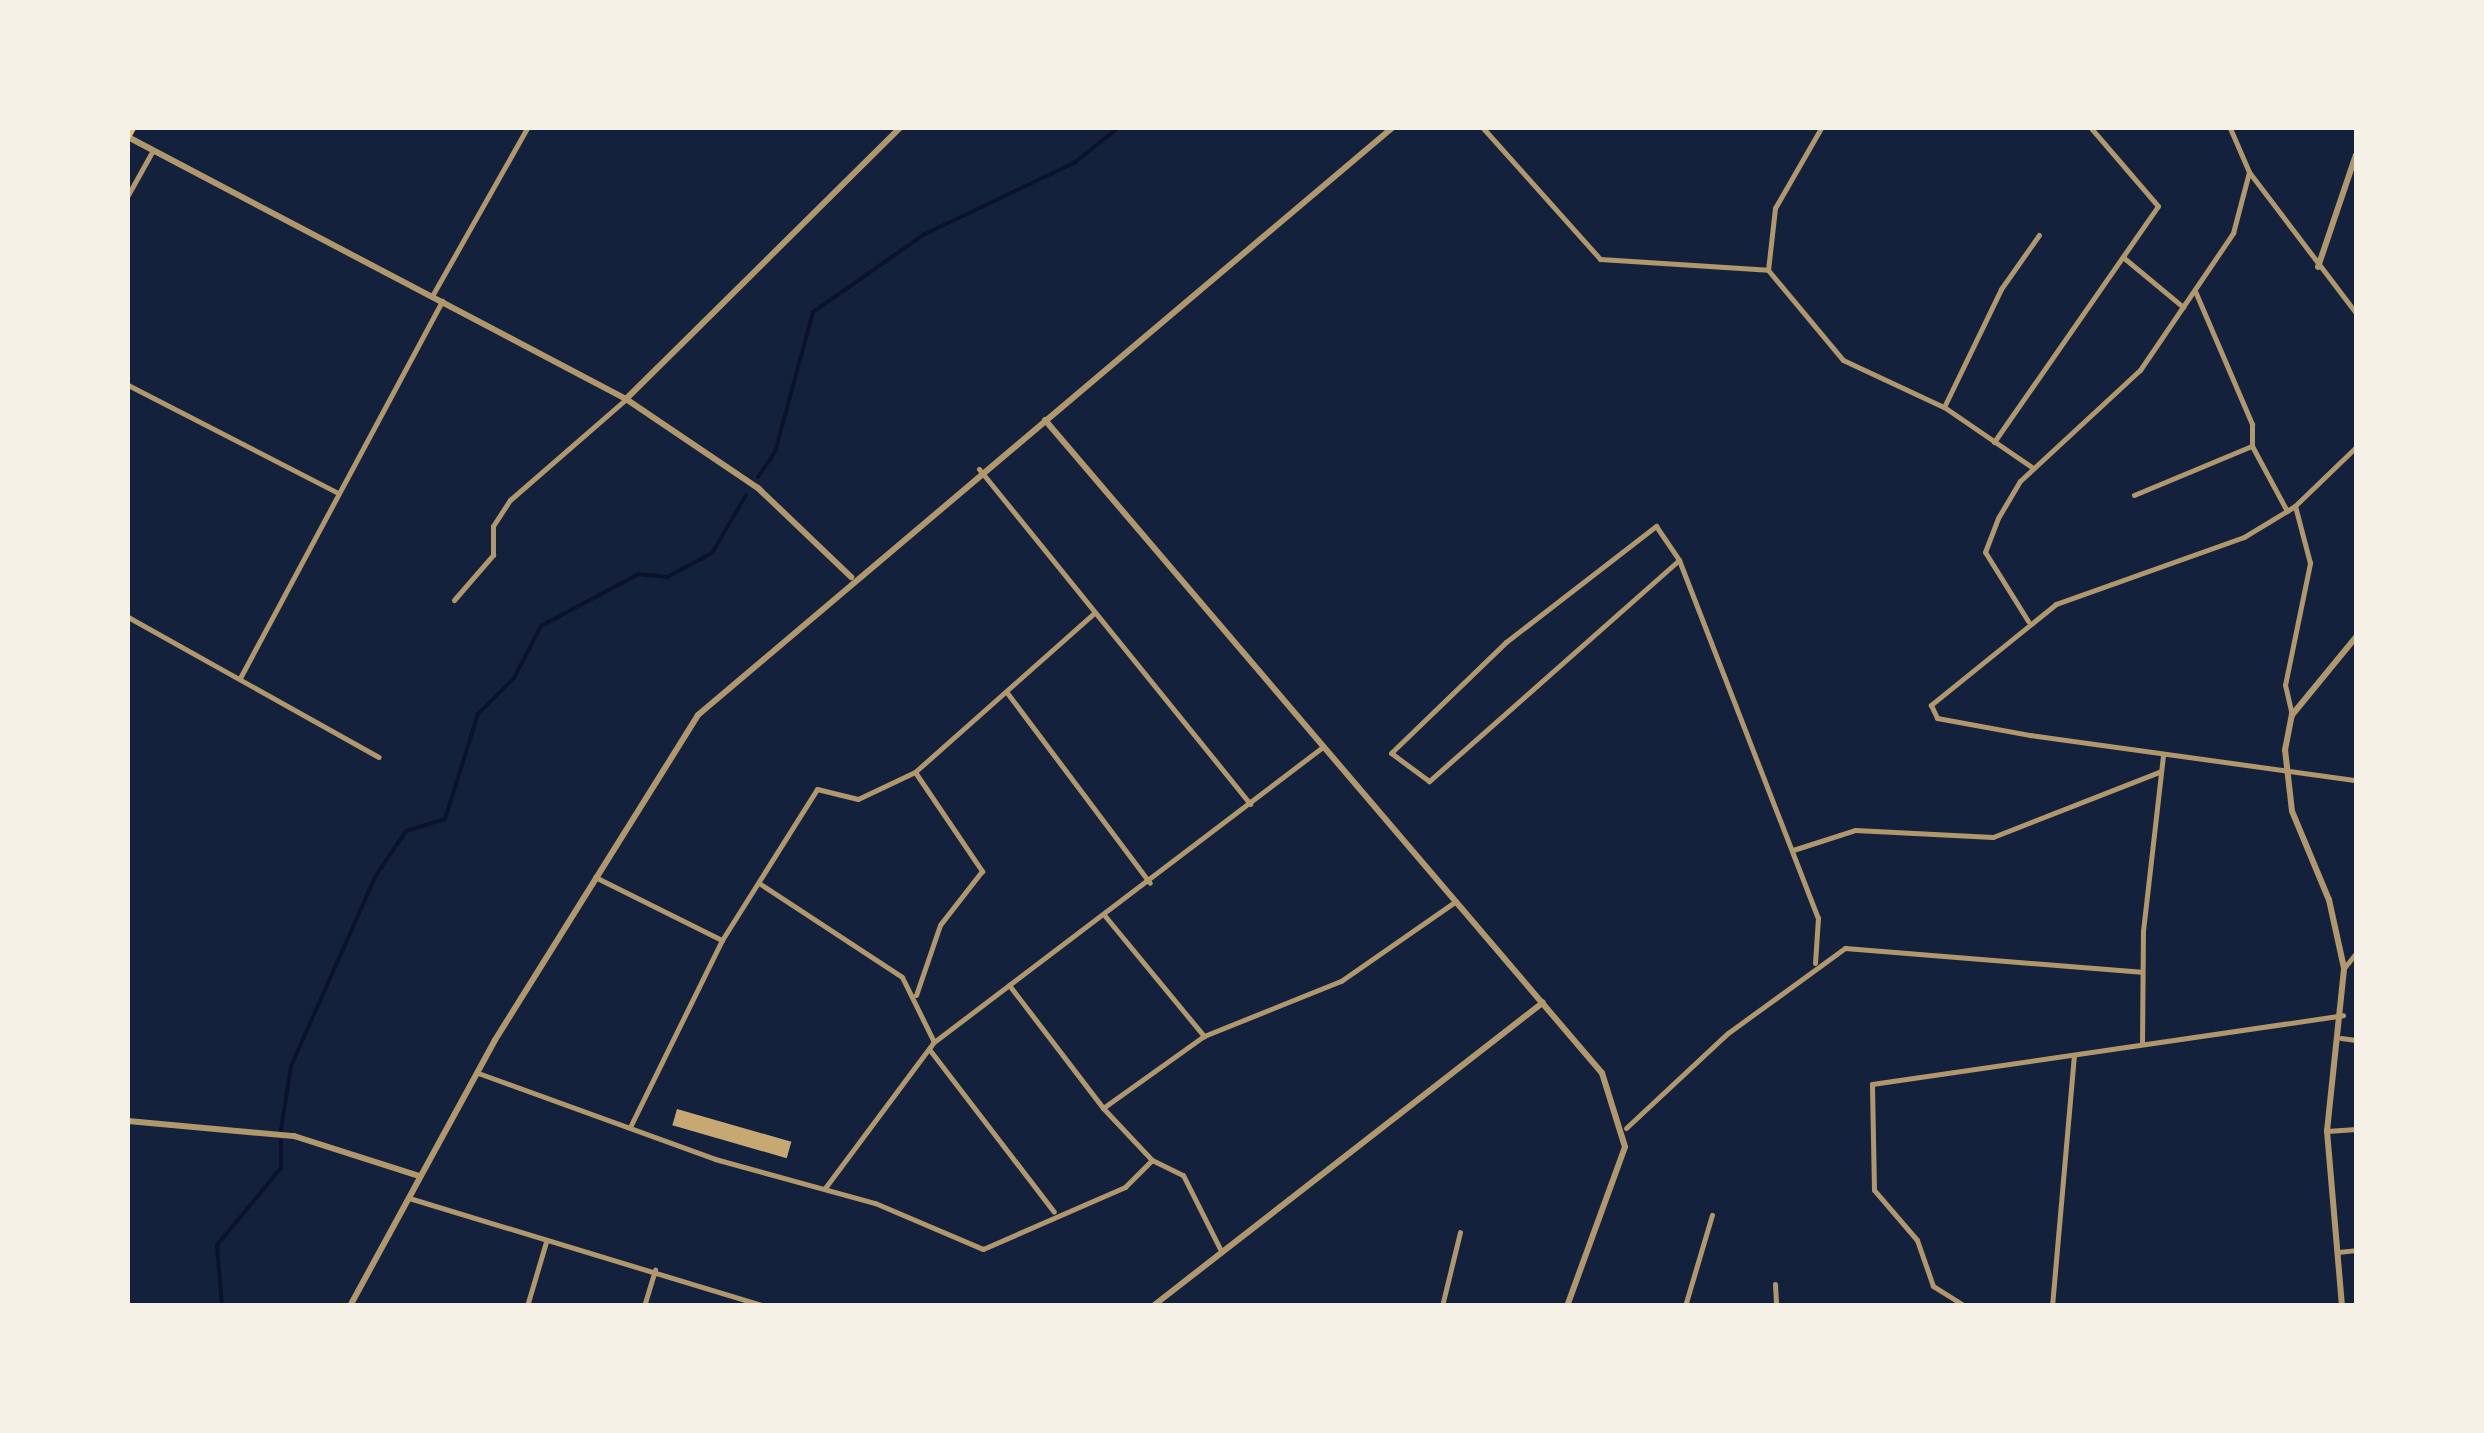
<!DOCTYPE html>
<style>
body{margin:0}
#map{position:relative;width:2484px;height:1433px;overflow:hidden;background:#14213d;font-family:Signika,sans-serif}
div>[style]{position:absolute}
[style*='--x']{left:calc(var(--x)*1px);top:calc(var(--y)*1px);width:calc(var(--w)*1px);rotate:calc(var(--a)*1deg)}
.stream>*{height:4px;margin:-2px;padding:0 2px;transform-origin:2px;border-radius:2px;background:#0b132b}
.building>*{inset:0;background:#c6a872;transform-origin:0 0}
.minor>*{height:5px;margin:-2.5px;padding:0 2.5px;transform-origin:2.5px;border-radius:2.5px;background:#b1986c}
.tertiary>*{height:6px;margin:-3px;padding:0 3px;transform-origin:3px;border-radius:3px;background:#b1986c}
.trunk>*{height:8px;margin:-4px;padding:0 4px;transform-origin:4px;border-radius:4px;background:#e5c07b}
span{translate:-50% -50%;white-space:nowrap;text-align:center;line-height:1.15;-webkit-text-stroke:9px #f6f1e7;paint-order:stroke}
.frame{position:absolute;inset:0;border:130px solid #f6f1e7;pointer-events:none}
</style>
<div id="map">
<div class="stream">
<i style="--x:758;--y:477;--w:30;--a:-56"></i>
<i style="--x:775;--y:452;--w:145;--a:-74.8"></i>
<i style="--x:813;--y:312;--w:136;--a:-34.9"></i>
<i style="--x:925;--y:234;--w:165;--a:-25.5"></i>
<i style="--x:1074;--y:163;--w:56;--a:-38.5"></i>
<i style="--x:281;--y:1130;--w:65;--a:-81.1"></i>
<i style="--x:291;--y:1066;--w:207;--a:-66"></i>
<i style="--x:375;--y:877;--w:55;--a:-56"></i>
<i style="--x:406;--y:831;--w:41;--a:-17.1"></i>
<i style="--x:445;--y:819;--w:110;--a:-72.6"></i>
<i style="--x:478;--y:714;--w:51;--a:-45"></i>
<i style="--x:514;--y:678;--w:59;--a:-62.6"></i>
<i style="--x:541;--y:626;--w:111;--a:-28"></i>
<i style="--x:639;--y:574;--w:28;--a:6"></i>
<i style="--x:667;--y:577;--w:51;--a:-28.1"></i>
<i style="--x:712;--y:553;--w:67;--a:-59.6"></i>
<i style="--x:222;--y:1306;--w:61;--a:-94.7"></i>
<i style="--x:217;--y:1245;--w:100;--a:-50.3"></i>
<i style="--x:281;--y:1168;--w:27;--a:-90"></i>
</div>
<div class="building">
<i style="left:677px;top:1109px;width:119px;height:17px;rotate:16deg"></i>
</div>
<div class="minor">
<i style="--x:1483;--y:128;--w:176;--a:48.2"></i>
<i style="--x:1600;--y:259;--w:168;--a:3.7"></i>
<i style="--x:1821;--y:128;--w:92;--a:119.9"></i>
<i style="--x:1775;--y:208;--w:62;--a:96.4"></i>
<i style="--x:1768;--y:270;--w:117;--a:50.2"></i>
<i style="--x:1843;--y:360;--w:111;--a:25"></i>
<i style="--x:1944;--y:407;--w:108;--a:34.4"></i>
<i style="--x:2230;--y:128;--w:48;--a:66.6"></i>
<i style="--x:2249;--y:172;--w:177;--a:52.8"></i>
<i style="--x:128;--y:195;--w:51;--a:-60.9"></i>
<i style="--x:2124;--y:258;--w:77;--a:39.7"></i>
<i style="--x:2195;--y:291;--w:145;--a:66.8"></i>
<i style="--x:2252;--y:424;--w:22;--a:90"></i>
<i style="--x:2252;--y:446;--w:74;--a:61.7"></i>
<i style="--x:432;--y:296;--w:193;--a:-60.5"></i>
<i style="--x:128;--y:385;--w:236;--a:27.2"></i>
<i style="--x:1944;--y:407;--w:131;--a:-64.2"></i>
<i style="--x:2001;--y:289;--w:66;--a:-54.9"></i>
<i style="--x:1994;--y:442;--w:287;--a:-55.2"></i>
<i style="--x:2158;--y:206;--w:103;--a:-130.7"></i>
<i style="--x:2356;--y:447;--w:85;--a:136"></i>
<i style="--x:2295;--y:506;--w:60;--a:148.7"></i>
<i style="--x:2244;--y:537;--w:200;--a:160.4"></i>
<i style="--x:2056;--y:604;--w:161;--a:141.1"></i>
<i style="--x:1931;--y:705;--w:14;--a:65"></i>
<i style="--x:1937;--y:718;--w:95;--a:10.4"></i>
<i style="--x:2030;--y:735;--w:329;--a:7.9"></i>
<i style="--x:979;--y:469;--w:431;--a:51"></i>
<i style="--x:2134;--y:495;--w:128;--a:-22.6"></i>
<i style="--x:1679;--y:560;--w:334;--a:138.5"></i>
<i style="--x:1429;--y:781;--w:47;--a:-143.6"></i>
<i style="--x:1391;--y:753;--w:160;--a:-44"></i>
<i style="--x:1506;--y:642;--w:190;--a:-37.7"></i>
<i style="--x:1656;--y:526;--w:41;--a:55.9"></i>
<i style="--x:1679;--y:560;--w:384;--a:68.8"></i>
<i style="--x:1818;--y:918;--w:45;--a:93.8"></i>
<i style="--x:454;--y:600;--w:60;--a:-49.1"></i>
<i style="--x:493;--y:555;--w:29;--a:-90"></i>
<i style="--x:493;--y:526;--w:31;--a:-57"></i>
<i style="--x:510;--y:500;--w:154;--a:-41"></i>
<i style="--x:128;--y:617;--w:287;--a:29.2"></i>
<i style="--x:2028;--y:621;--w:81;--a:-121.9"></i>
<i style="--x:1985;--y:552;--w:36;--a:-69"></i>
<i style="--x:1998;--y:518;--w:43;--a:-59.3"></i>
<i style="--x:2020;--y:481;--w:163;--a:-42.8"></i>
<i style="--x:2140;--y:370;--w:166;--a:-55.8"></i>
<i style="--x:2233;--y:233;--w:63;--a:-75.3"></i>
<i style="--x:240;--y:678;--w:428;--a:-61.8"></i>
<i style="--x:1008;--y:694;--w:236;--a:53.1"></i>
<i style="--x:2292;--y:715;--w:31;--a:-103"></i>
<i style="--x:2285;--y:685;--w:125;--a:-78.4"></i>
<i style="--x:2310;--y:563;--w:59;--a:-104.7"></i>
<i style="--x:915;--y:772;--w:120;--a:55.9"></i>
<i style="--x:982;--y:871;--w:68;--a:127.9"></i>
<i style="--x:940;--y:925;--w:74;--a:108.9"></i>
<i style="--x:1793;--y:850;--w:65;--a:-17.9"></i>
<i style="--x:1855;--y:830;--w:138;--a:2.9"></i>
<i style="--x:1993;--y:837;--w:180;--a:-21.4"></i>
<i style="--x:595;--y:877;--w:142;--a:26.4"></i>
<i style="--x:759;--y:883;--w:171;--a:33.3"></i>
<i style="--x:902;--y:977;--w:72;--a:63.8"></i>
<i style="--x:1105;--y:916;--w:156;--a:50.5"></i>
<i style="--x:2344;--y:968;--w:19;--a:-51"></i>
<i style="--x:1009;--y:985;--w:155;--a:52.6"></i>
<i style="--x:1103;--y:1108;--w:71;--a:46.7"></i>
<i style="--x:1152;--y:1160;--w:34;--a:26"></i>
<i style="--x:1183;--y:1175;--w:83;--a:63.4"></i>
<i style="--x:2341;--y:1038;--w:15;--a:8"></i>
<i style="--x:2142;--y:1044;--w:113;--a:-89.5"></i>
<i style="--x:2143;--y:931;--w:176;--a:-83.5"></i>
<i style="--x:929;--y:1049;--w:205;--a:52.5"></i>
<i style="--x:478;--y:1073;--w:252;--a:19.9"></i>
<i style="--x:715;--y:1159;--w:166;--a:15.4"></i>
<i style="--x:875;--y:1203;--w:117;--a:23.1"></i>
<i style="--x:983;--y:1249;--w:155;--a:-23.6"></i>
<i style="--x:1125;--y:1187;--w:38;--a:-45"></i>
<i style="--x:1103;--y:1108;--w:124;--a:-35.5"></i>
<i style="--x:1204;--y:1036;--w:148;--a:-21.9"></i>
<i style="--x:1341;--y:981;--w:140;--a:-34.8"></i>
<i style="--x:631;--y:1125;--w:206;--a:-63.8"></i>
<i style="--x:722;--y:940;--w:178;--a:-57.8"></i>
<i style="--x:817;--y:789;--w:42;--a:13.7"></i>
<i style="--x:858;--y:799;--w:63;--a:-25.3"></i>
<i style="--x:915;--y:772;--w:239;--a:-41.6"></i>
<i style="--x:1626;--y:1128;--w:139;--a:-43"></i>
<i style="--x:1728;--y:1033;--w:145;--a:-36"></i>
<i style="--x:1845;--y:948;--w:297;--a:4.6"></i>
<i style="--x:2327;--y:1131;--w:29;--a:-4"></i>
<i style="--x:825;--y:1188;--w:182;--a:-53.3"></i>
<i style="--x:934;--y:1042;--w:488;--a:-37.2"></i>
<i style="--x:409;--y:1198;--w:372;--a:16.9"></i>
<i style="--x:2338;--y:1252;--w:18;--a:-6"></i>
<i style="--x:1775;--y:1284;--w:22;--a:87"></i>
<i style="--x:527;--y:1306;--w:67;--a:-73.5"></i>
<i style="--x:644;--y:1306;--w:38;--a:-73"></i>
<i style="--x:1442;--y:1306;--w:76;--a:-76.3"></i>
<i style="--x:1685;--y:1306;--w:95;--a:-73.5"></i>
<i style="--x:1965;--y:1306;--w:38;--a:-148"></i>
<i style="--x:1933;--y:1286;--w:49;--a:-109.2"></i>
<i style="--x:1917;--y:1240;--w:66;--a:-130.7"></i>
<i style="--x:1874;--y:1190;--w:106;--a:-91.1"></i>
<i style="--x:1872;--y:1084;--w:476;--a:-8.3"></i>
<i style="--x:2052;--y:1306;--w:250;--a:-85"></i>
</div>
<div class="tertiary">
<i style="--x:128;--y:137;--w:563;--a:27.75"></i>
<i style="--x:626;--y:399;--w:159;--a:34"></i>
<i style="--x:758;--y:488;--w:129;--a:43.7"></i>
<i style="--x:2318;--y:267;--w:118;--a:-71.3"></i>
<i style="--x:626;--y:399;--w:385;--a:-44.7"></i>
<i style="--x:1045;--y:420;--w:858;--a:49.54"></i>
<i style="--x:1602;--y:1073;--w:77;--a:72.7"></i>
<i style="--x:1625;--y:1147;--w:169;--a:110"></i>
<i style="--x:128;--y:1121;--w:167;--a:5.2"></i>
<i style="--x:294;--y:1136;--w:131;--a:17.7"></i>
<i style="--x:350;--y:1306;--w:303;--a:-61.4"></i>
<i style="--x:495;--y:1040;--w:383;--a:-58"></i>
<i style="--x:698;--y:715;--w:909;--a:-40.23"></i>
<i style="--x:1153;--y:1306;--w:494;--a:-37.9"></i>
<i style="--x:2342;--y:1306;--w:176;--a:-94.9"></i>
<i style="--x:2327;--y:1131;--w:164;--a:-84"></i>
<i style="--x:2344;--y:968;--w:70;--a:-102.4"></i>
<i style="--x:2329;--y:900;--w:96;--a:-112.6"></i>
<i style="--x:2292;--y:811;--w:61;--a:-96.5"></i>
<i style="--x:2285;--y:750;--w:36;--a:-79"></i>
<i style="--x:2292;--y:715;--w:101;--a:-50.6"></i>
</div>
<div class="trunk">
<i style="--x:128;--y:135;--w:8;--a:-60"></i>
</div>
<div class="frame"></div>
</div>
